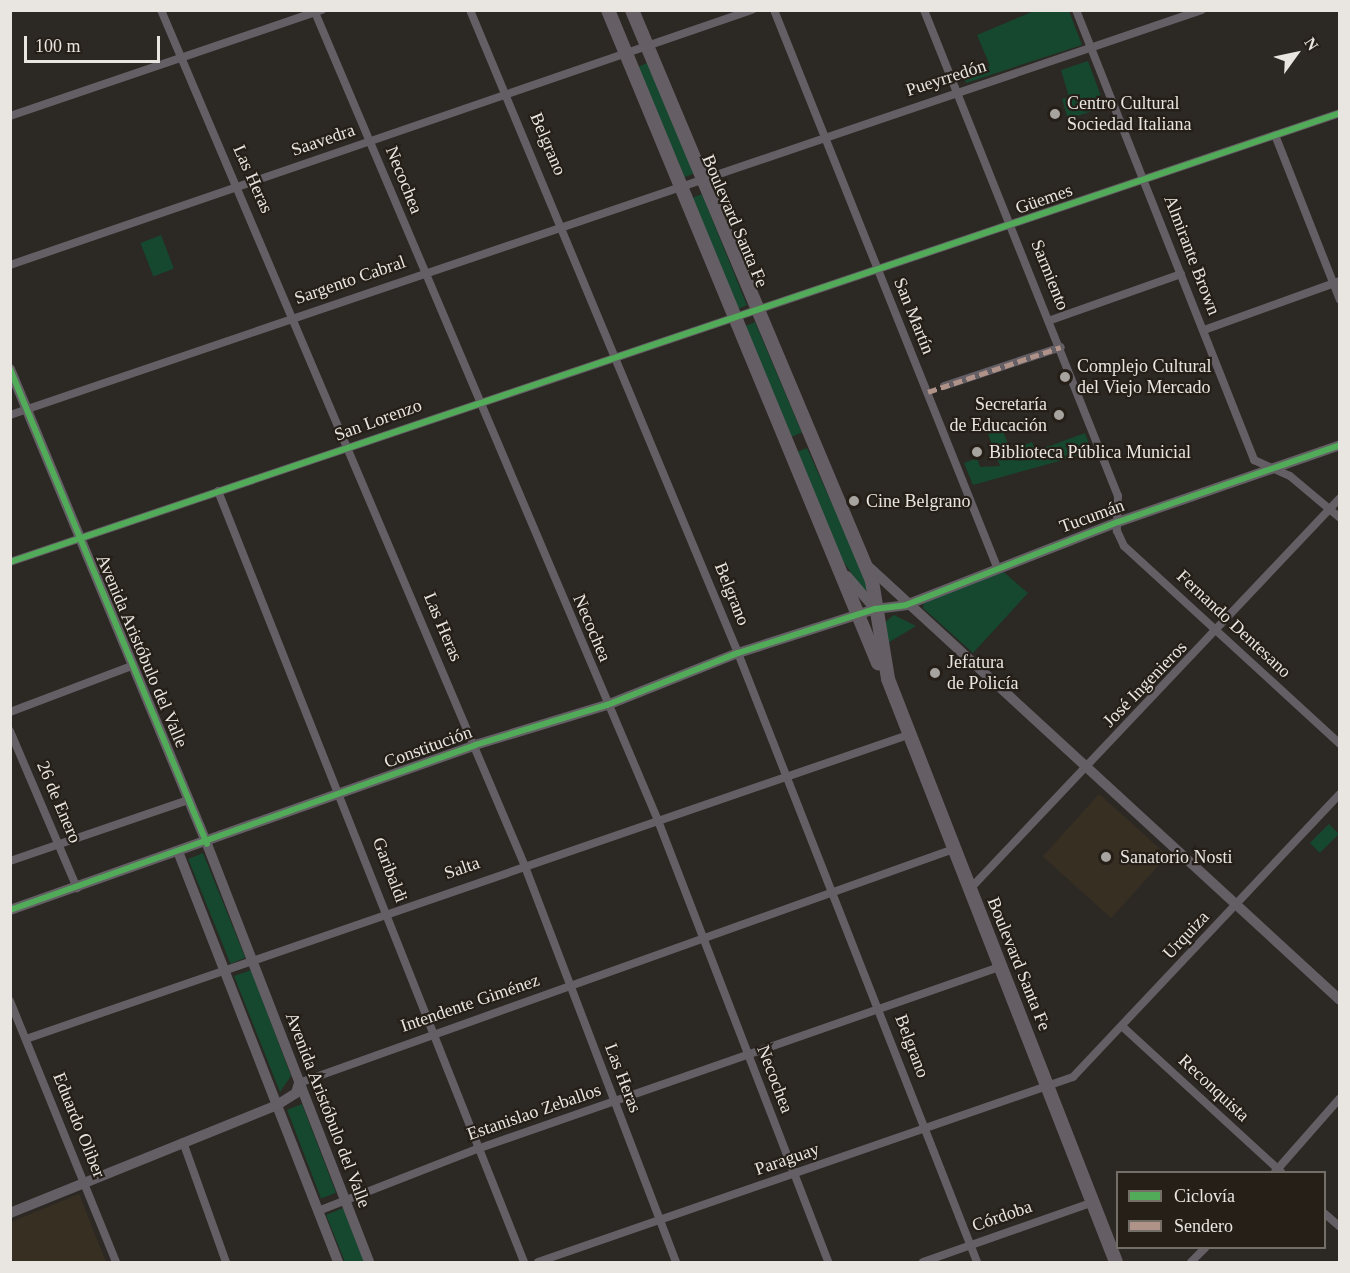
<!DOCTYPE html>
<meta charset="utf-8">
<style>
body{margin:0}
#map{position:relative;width:1350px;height:1273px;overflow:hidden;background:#2c2824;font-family:Georgia,serif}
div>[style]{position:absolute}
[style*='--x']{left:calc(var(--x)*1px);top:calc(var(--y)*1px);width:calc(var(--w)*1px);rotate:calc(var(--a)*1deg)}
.built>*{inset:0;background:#382f23;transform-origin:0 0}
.green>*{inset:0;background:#16472f;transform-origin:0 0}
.minor>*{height:8px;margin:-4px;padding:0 4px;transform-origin:4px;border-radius:4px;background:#645e65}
.tertiary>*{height:10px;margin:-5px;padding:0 5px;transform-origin:5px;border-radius:5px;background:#645e65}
.primary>*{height:14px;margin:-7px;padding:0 7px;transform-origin:7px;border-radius:7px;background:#665e65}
.quiet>*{height:4.5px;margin-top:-2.25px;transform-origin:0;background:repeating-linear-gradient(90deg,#af9288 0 9px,transparent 0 13.5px)}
.cycleway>*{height:6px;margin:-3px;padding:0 3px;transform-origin:3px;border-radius:3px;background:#51ab58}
.dots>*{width:16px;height:16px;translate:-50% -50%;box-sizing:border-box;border:3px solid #251f18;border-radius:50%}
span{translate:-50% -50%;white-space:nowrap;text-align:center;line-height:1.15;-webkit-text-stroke:4.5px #251f18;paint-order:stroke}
.street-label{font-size:18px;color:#e9e5e0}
.poi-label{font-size:18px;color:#e9e5e0}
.left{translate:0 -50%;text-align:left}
.right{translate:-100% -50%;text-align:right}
.frame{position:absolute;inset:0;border:12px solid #e9e5e0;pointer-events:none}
.legend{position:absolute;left:1116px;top:1171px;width:210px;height:78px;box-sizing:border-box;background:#251f18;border:2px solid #736e68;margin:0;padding:8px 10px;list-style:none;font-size:18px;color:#e9e5e0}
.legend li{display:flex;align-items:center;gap:12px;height:30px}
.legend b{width:30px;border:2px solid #736e68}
.north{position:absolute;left:1266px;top:24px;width:60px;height:60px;-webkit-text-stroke:4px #251f18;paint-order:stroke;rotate:57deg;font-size:16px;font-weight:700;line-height:24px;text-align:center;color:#e9e5e0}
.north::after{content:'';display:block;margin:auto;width:21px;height:27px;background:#e9e5e0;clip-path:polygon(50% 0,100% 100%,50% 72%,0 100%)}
.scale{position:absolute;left:24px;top:36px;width:136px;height:27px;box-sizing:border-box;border:3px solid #e9e5e0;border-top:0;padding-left:8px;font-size:18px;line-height:21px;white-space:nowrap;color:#e9e5e0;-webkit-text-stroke:4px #251f18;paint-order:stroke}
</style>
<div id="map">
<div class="built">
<i style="left:1099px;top:794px;width:92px;height:84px;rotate:42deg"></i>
<i style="clip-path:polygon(79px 1194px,106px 1262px,11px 1262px,11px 1222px)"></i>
</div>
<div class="green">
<i style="clip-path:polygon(1034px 11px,1069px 11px,1082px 45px,966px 83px,963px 76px,990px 66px,977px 35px)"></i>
<i style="clip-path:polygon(1088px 61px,1105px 107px,1068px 119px,1062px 99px,1069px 97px,1061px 70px)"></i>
<i style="left:647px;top:63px;width:120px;height:10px;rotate:67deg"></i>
<i style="left:702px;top:194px;width:120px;height:11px;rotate:68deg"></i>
<i style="left:161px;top:235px;width:36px;height:22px;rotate:69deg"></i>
<i style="left:755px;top:322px;width:120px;height:11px;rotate:67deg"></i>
<i style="clip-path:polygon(1002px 428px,1010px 450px,1032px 442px,1036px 451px,1085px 433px,1092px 452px,973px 485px,964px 463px,977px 458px,980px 467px,1000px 466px,988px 434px)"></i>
<i style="clip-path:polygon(807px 448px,869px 586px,865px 592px,840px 557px,797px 452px)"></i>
<i style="clip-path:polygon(999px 568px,1028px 593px,973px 653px,923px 608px,924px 601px)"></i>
<i style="clip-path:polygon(894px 615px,916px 626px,886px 644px,884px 623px)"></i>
<i style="left:1329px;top:824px;width:14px;height:27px;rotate:45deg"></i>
<i style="left:203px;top:853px;width:113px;height:16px;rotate:68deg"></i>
<i style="clip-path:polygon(251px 970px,291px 1076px,280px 1092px,234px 976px)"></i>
<i style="left:302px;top:1104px;width:95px;height:16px;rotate:69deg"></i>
<i style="clip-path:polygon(343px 1208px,364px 1262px,345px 1262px,326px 1215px)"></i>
</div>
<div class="minor">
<i style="--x:161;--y:10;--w:928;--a:66.97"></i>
<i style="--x:524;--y:864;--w:426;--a:69.1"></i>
<i style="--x:314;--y:10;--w:878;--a:67"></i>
<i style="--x:657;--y:818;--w:476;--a:68.9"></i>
<i style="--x:470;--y:10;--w:697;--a:67.37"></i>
<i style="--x:738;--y:653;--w:654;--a:68.57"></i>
<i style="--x:774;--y:10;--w:600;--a:68.18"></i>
<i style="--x:924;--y:10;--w:523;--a:68.24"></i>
<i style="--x:1118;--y:496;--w:35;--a:92"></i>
<i style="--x:1117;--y:531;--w:17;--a:65"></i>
<i style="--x:1124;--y:546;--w:293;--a:42.5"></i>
<i style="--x:1076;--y:10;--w:484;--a:68.4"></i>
<i style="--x:1254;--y:460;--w:39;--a:24"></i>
<i style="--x:1290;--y:476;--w:65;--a:40"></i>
<i style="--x:10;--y:116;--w:330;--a:-18.8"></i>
<i style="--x:1275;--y:135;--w:177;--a:68.5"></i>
<i style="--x:10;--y:265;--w:785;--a:-18.97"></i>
<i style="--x:1051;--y:320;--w:138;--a:-19.5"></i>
<i style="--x:1204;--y:330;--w:145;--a:-19.8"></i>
<i style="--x:944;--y:386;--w:123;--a:-18.4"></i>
<i style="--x:10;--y:415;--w:1259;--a:-18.77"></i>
<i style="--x:218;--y:491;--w:830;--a:68.35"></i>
<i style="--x:10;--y:562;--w:1404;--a:-18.65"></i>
<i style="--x:10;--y:712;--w:130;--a:-20.7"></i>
<i style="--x:10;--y:731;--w:171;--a:66.9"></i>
<i style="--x:10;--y:861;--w:188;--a:-18.9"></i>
<i style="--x:970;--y:889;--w:538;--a:-46.58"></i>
<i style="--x:10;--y:1001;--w:282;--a:67.9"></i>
<i style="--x:1124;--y:1028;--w:213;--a:42.5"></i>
<i style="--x:26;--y:1039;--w:936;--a:-19.02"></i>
<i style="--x:299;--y:1083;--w:696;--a:-19.66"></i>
<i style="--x:183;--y:1142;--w:127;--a:70.3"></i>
<i style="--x:1275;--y:1172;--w:98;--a:-48.7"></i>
<i style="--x:318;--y:1211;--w:174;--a:-21.3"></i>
<i style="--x:480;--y:1148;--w:553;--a:-19.22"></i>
<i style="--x:1324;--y:1213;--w:21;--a:41"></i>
<i style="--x:538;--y:1262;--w:566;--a:-19.08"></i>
<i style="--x:1073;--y:1077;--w:389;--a:-46.7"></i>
<i style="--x:923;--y:1262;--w:180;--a:-19.4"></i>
<i style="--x:1191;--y:1262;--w:20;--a:-45"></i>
</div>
<div class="tertiary">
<i style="--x:10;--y:369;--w:514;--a:67.47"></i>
<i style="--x:207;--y:844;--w:448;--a:68.8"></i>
<i style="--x:870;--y:568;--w:638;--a:42.59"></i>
<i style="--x:847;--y:576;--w:43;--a:49.7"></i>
<i style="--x:179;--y:854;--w:438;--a:68.7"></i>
<i style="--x:10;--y:910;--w:493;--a:-19.5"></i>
<i style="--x:475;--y:745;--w:138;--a:-16.9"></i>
<i style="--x:607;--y:705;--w:141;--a:-21.7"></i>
<i style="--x:738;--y:653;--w:144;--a:-17.8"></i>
<i style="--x:875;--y:609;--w:31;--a:-7"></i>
<i style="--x:906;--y:605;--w:228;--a:-21.4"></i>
<i style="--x:1118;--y:522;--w:235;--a:-19.1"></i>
<i style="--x:10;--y:1213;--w:288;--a:-22"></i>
<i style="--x:277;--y:1105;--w:22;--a:-32"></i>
<i style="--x:296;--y:1093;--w:10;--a:-73"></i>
</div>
<div class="primary">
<i style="--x:608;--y:10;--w:707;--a:67.54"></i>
<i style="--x:632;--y:10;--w:619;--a:67.2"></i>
<i style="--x:872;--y:581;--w:99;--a:80.7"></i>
<i style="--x:888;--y:679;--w:626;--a:68.64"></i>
</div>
<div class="quiet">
<i style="--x:928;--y:392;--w:140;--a:-18.7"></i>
</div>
<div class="cycleway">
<i style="--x:10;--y:369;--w:514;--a:67.47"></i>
<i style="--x:10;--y:562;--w:1404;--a:-18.65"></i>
<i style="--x:10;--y:910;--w:493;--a:-19.5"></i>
<i style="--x:475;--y:745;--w:138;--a:-16.9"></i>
<i style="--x:607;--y:705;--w:141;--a:-21.7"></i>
<i style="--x:738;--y:653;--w:144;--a:-17.8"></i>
<i style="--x:875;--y:609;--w:31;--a:-7"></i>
<i style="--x:906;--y:605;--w:228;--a:-21.4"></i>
<i style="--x:1118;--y:522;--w:235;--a:-19.1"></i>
</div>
<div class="dots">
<i style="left:1055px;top:114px;background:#a7a39e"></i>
<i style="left:1065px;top:377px;background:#a7a39e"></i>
<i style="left:1059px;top:415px;background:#a7a39e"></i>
<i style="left:977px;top:452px;background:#a7a39e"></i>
<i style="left:854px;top:501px;background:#a7a39e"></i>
<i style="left:935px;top:673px;background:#a7a39e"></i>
<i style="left:1106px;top:857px;background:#a7a39e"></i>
</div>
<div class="street-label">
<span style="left:946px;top:78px;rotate:-18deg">Pueyrredón</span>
<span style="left:323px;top:140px;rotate:-19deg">Saavedra</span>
<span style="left:548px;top:144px;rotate:67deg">Belgrano</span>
<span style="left:253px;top:179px;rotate:66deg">Las Heras</span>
<span style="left:404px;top:180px;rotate:68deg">Necochea</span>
<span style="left:1044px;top:199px;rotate:-19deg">Güemes</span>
<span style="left:735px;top:221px;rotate:67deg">Boulevard Santa Fe</span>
<span style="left:1192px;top:255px;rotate:69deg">Almirante Brown</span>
<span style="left:1050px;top:275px;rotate:68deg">Sarmiento</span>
<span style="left:350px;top:280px;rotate:-19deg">Sargento Cabral</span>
<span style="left:914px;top:316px;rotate:68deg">San Martín</span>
<span style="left:378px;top:420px;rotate:-20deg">San Lorenzo</span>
<span style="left:1092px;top:516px;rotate:-20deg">Tucumán</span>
<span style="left:732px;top:594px;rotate:68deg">Belgrano</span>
<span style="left:1234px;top:624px;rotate:43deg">Fernando Dentesano</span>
<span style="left:443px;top:627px;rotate:67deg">Las Heras</span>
<span style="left:592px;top:628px;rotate:67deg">Necochea</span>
<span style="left:142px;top:651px;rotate:67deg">Avenida Aristóbulo del Valle</span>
<span style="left:1145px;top:684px;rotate:-46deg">José Ingenieros</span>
<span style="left:428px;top:747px;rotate:-20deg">Constitución</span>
<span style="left:59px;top:802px;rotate:67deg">26 de Enero</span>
<span style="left:462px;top:868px;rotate:-19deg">Salta</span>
<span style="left:390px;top:870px;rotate:69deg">Garibaldi</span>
<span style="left:1186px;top:935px;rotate:-47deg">Urquiza</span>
<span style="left:1019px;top:964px;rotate:68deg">Boulevard Santa Fe</span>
<span style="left:470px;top:1003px;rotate:-19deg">Intendente Giménez</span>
<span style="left:912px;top:1046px;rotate:69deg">Belgrano</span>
<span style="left:623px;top:1078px;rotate:69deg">Las Heras</span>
<span style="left:775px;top:1079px;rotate:69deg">Necochea</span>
<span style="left:1214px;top:1088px;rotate:43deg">Reconquista</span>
<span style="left:328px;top:1110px;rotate:69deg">Avenida Aristóbulo del Valle</span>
<span style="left:534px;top:1112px;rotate:-19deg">Estanislao Zeballos</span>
<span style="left:79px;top:1125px;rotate:68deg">Eduardo Oliber</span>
<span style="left:787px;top:1159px;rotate:-19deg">Paraguay</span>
<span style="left:1002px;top:1216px;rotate:-19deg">Córdoba</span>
</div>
<div class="poi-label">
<span class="left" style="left:1067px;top:114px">Centro Cultural<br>Sociedad Italiana</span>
<span class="left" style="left:1077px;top:377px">Complejo Cultural<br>del Viejo Mercado</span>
<span class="right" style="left:1047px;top:415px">Secretaría<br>de Educación</span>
<span class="left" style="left:989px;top:452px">Biblioteca Pública Municial</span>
<span class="left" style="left:866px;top:501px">Cine Belgrano</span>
<span class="left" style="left:947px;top:673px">Jefatura<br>de Policía</span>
<span class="left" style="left:1120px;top:857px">Sanatorio Nosti</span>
</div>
<div class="frame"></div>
<ul class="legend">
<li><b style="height:8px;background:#51ab58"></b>Ciclovía</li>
<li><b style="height:8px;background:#af9288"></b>Sendero</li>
</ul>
<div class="north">N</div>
<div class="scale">100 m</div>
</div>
